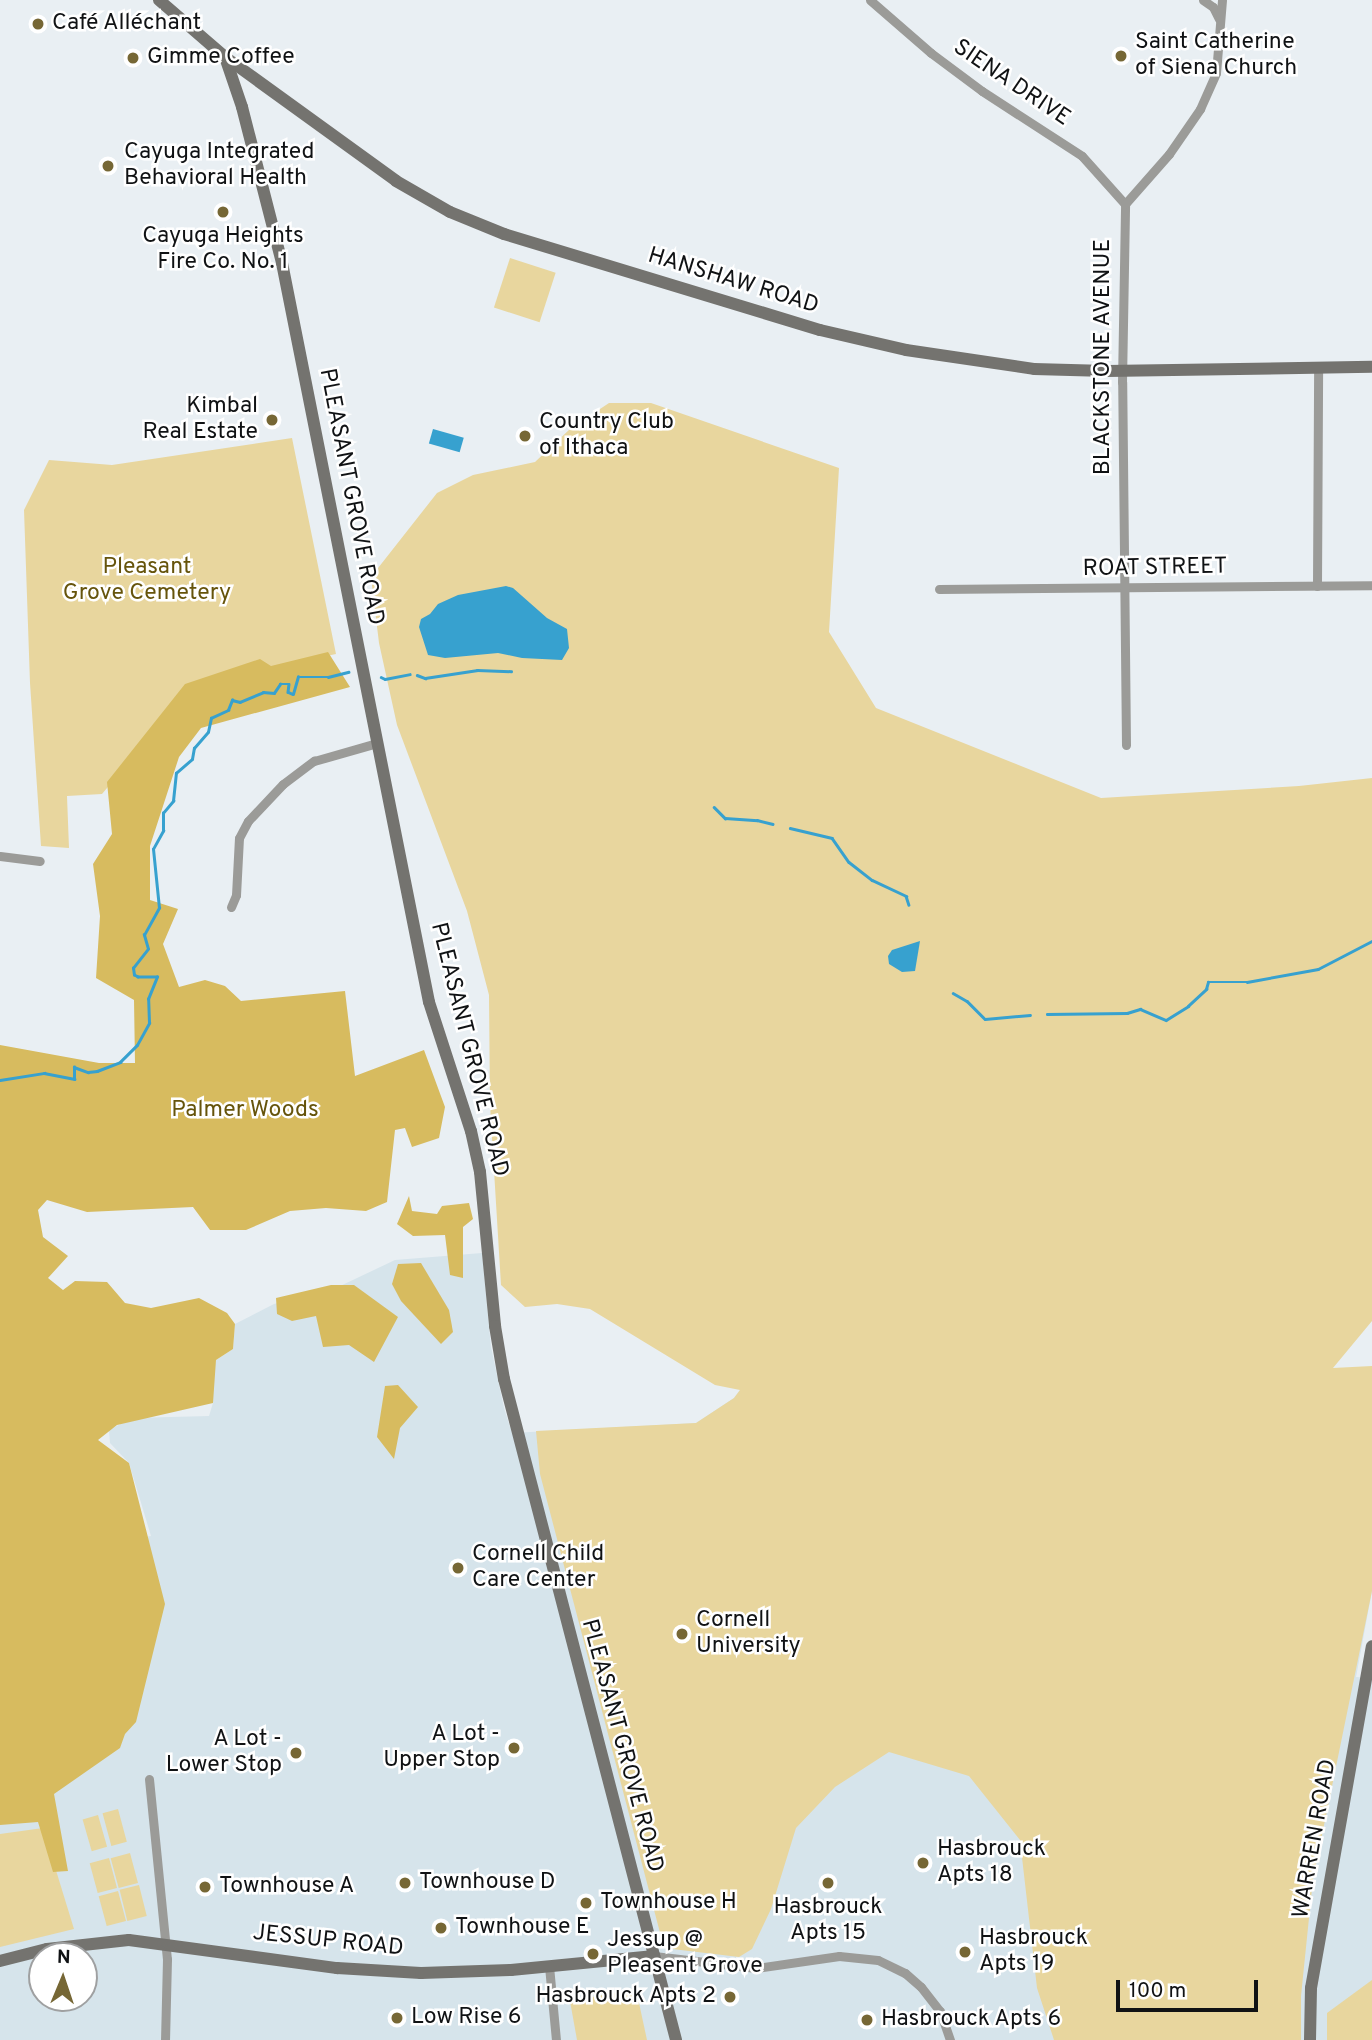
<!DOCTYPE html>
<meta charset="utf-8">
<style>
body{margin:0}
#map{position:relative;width:1372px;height:2040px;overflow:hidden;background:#e9eff3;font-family:Overpass,sans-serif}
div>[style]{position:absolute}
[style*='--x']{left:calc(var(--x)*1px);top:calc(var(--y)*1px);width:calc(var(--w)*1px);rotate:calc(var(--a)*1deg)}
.built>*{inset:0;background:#d6e4eb}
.green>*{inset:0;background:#e8d69e;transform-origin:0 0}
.forest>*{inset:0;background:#d7bb5f}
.water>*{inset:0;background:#37a1cf;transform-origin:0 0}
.stream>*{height:2.5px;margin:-1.25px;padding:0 1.25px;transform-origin:1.25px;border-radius:1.25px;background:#37a1cf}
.street>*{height:9px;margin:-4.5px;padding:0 4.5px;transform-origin:4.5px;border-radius:4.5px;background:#9b9b98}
.secondary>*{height:12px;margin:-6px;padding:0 6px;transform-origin:6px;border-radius:6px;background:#74736f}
.dots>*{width:19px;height:19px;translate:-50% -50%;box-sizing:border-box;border:4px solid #fff;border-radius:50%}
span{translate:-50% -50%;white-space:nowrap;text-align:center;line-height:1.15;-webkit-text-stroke:5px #fff;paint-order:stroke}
.poi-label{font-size:23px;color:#101214}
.left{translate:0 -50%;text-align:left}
.right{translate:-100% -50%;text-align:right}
.street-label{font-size:23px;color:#101214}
.park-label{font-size:23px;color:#66540b}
.north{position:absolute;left:28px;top:1942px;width:70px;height:70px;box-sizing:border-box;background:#fff;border:2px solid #9fa0a1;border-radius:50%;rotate:2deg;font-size:19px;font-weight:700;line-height:28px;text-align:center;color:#101214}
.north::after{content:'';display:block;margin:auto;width:24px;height:32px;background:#766735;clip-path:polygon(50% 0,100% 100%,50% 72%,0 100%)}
.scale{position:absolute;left:1116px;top:1980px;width:142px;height:32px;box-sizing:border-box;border:4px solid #101214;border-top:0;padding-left:9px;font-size:21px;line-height:24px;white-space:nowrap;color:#101214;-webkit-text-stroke:5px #fff;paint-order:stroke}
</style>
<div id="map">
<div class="built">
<i style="clip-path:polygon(evenodd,482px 1253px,491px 1347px,504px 1408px,512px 1433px,696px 1423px,734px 1398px,740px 1390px,1167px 1432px,1372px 1366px,1372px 1591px,1356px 1677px,1372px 1678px,1372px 2040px,0 2040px,0 1560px,151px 1536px,129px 1463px,110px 1443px,109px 1430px,132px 1418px,209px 1416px,213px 1403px,212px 1372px,216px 1360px,233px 1349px,235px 1324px,274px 1304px,336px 1288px,395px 1260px,482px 1253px,42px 1956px,84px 1956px,84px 1998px,42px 1998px,42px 1956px)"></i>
</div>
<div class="green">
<i style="left:510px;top:258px;width:48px;height:52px;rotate:18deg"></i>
<i style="clip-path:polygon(609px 403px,651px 403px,839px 468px,829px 632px,876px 708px,1101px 798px,1299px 786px,1372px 778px,1372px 1321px,1333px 1368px,1372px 1366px,1372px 1591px,1313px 1879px,1301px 1996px,1301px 2040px,1054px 2040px,1037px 1988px,1020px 1840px,969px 1776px,889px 1752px,835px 1787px,796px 1828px,771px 1909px,752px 1949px,739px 1957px,664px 1948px,540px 1474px,536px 1431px,696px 1423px,734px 1398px,740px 1390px,715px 1385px,590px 1309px,557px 1304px,525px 1307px,501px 1285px,490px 1105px,489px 995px,467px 911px,397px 725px,379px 643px,371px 577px,437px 493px,473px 475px,535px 462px,570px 429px)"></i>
<i style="clip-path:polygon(292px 438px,336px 654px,244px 673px,144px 744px,102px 794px,67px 796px,69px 848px,41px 846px,30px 683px,24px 510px,49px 460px,112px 465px)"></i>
<i style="left:118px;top:1809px;width:34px;height:16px;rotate:75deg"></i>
<i style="left:98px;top:1815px;width:33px;height:16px;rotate:74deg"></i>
<i style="clip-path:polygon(43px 1828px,74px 1929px,0 1947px,0 1834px)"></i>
<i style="left:130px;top:1853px;width:31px;height:20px;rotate:75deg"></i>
<i style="left:109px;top:1858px;width:31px;height:20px;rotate:75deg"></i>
<i style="left:139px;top:1885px;width:32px;height:20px;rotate:76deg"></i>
<i style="left:118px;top:1891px;width:31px;height:20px;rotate:75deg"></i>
<i style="clip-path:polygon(1372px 1980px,1372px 2040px,1327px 2040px,1327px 2013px)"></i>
<i style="clip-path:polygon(636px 1989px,647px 2040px,577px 2040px,570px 2001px)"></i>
</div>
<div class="forest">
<i style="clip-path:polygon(328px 652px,350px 687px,201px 728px,179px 757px,150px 846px,150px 900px,178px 909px,163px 944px,179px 987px,205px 980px,225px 986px,241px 1001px,345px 991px,355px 1076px,424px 1050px,445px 1107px,439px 1138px,412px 1147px,405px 1128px,395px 1130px,387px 1202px,366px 1211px,326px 1208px,290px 1211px,246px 1230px,210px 1230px,193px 1207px,87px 1212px,47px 1200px,38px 1210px,43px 1237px,68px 1256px,48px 1278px,63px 1290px,75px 1281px,107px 1282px,125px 1303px,151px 1308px,199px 1298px,227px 1313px,235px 1324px,233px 1349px,216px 1360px,213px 1403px,117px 1425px,98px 1440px,129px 1463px,165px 1604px,136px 1722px,125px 1734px,120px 1748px,54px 1794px,68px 1871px,53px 1872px,38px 1822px,0 1825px,0 1045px,99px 1063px,135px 1063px,134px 1000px,96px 978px,100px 916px,93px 864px,112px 834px,107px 782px,185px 684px,260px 659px,271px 666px)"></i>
<i style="clip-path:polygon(409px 1196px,412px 1211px,437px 1214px,442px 1206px,469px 1203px,473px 1219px,463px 1227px,463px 1278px,450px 1275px,445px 1235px,413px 1236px,397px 1224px)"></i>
<i style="clip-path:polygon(421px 1263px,449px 1310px,453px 1332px,441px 1344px,401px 1301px,392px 1284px,398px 1264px)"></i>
<i style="clip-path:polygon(331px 1285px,354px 1285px,398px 1317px,374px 1362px,349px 1345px,323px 1347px,316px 1316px,292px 1321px,277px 1314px,276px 1298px)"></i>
<i style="clip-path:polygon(398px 1385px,418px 1407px,400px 1428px,394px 1459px,377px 1437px,385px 1386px)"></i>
</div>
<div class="water">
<i style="left:433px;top:429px;width:32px;height:15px;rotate:16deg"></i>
<i style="clip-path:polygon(506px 586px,513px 588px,547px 618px,567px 629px,569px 648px,562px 660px,522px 658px,498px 653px,445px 658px,428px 655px,419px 627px,421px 619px,430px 614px,438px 604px,458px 595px)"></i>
<i style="clip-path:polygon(920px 941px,915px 971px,902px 972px,889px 964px,888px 956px,892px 950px)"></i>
</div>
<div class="stream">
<i style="--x:417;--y:675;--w:9;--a:21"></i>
<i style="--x:425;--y:678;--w:53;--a:-8.7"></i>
<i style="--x:477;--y:670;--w:34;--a:2"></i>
<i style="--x:381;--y:677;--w:4;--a:27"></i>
<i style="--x:385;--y:679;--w:25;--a:-11"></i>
<i style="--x:714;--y:807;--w:16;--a:45"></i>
<i style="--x:725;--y:818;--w:32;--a:4"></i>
<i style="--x:757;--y:820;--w:16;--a:14"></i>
<i style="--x:790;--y:828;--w:43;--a:13.4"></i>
<i style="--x:832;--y:838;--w:29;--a:55"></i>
<i style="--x:849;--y:862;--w:29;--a:38"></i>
<i style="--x:872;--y:880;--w:38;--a:25"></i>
<i style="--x:906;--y:896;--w:9;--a:72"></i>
<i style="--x:953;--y:993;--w:16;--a:30"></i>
<i style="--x:967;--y:1001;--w:25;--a:45"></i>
<i style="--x:985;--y:1019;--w:45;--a:-5.1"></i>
<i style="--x:1047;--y:1014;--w:80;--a:-0.7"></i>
<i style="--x:1127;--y:1013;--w:14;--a:-17"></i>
<i style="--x:1140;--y:1009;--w:28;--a:23"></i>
<i style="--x:1166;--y:1020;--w:26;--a:-32"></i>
<i style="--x:1188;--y:1006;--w:25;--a:-43"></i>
<i style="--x:1206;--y:989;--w:7;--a:-74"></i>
<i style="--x:1208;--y:982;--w:39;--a:0"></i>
<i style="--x:1247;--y:982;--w:72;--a:-10.4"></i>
<i style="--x:1318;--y:969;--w:61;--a:-27.4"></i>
<i style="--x:0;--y:1080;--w:45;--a:-9"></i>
<i style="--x:44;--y:1073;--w:31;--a:11"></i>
<i style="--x:74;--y:1079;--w:12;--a:-90"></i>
<i style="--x:74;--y:1067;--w:15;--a:20"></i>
<i style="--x:88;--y:1072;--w:9;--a:-6"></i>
<i style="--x:97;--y:1071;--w:25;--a:-21"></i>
<i style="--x:120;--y:1062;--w:24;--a:-45"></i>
<i style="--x:137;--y:1045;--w:25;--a:-61"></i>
<i style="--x:149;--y:1023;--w:24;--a:-92"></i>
<i style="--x:148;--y:999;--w:24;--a:-68"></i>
<i style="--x:157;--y:977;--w:19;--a:180"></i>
<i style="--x:138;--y:977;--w:4;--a:-153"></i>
<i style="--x:134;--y:975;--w:7;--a:-98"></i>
<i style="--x:133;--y:968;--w:24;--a:-52"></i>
<i style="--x:148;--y:949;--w:15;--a:-106"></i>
<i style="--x:144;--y:935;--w:31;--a:-61"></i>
<i style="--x:159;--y:908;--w:59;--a:-95.8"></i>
<i style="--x:153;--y:849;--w:21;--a:-61"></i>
<i style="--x:163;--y:831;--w:18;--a:-90"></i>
<i style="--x:163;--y:813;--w:16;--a:-50"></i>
<i style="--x:173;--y:801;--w:28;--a:-84"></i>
<i style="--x:176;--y:773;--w:21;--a:-41"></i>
<i style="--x:192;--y:759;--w:11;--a:-80"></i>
<i style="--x:194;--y:748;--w:21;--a:-49"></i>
<i style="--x:208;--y:732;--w:14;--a:-78"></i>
<i style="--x:211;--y:718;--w:19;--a:-25"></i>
<i style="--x:228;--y:710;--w:11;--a:-68"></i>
<i style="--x:232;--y:700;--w:8;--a:14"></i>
<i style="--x:240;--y:702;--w:25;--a:-23"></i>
<i style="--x:263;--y:692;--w:11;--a:5"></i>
<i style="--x:274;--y:693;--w:11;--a:-56"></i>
<i style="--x:280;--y:684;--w:9;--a:0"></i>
<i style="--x:289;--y:684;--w:8;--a:97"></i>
<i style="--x:288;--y:692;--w:5;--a:22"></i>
<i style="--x:293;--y:694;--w:18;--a:-74"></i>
<i style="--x:298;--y:677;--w:30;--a:0"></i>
<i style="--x:328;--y:677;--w:21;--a:-14"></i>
</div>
<div class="street">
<i style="--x:870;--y:0;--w:81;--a:41"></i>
<i style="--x:931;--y:53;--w:64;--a:36.7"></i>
<i style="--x:982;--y:91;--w:119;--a:33"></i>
<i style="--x:1082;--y:156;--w:64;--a:48.1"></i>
<i style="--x:1203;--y:0;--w:12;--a:35"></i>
<i style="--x:1213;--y:7;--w:13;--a:63"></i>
<i style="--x:1317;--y:586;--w:219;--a:-89.7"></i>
<i style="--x:939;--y:589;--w:433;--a:-0.5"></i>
<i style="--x:1126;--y:745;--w:363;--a:-90.6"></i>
<i style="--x:1122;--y:382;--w:178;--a:-89"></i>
<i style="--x:1125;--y:204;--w:67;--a:-48.7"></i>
<i style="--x:1169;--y:154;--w:55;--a:-55.4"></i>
<i style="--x:1200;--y:109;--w:39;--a:-66"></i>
<i style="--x:1216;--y:73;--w:73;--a:-85.3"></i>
<i style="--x:0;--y:856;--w:40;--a:7.1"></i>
<i style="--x:231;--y:907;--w:13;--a:-67"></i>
<i style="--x:236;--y:895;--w:57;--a:-87"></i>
<i style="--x:239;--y:838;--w:19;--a:-62"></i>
<i style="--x:248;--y:821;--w:51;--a:-46.6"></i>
<i style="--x:283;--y:784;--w:39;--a:-37"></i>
<i style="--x:314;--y:761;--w:66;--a:-15.9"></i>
<i style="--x:149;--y:1779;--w:181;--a:84.3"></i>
<i style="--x:167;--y:1959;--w:81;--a:91.4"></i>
<i style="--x:654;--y:1956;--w:103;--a:6.7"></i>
<i style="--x:756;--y:1968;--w:84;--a:-8.2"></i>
<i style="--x:839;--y:1956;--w:39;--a:6"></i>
<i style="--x:878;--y:1960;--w:30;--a:26"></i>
<i style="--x:905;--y:1973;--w:21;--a:41"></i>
<i style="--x:921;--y:1987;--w:31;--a:52"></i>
<i style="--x:940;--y:2011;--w:31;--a:71"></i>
<i style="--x:549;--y:1966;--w:74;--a:84.6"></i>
</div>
<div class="secondary">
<i style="--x:159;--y:0;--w:87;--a:40.8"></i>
<i style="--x:225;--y:57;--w:211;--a:35.9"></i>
<i style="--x:396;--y:181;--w:62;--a:29.9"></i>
<i style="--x:450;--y:212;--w:58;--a:22.2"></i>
<i style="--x:504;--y:234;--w:330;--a:16.9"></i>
<i style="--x:820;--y:330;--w:88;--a:13.1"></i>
<i style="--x:906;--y:350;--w:129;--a:8.4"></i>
<i style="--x:1034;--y:369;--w:73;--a:1.6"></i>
<i style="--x:1107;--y:371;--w:265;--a:-0.9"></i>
<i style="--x:225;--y:57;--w:53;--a:71.2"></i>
<i style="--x:242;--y:107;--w:161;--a:75.6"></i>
<i style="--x:282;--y:263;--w:753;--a:78.75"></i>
<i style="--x:429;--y:1002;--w:136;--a:72"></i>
<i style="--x:471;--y:1131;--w:42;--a:77.6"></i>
<i style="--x:480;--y:1172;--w:155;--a:84.4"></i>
<i style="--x:495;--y:1326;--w:54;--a:80.4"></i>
<i style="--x:504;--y:1379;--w:683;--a:75.41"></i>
<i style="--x:0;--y:1961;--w:49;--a:-14.3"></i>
<i style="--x:47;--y:1949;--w:82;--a:-6.3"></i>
<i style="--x:129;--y:1940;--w:210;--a:7.7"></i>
<i style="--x:337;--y:1968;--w:84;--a:3.4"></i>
<i style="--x:421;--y:1973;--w:90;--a:-1.9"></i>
<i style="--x:511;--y:1970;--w:144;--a:-5.6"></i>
<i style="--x:1310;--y:2040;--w:52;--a:-88.9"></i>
<i style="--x:1311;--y:1988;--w:347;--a:-79.9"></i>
</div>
<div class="dots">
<i style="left:38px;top:24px;background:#766735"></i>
<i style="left:1121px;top:56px;background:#766735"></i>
<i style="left:133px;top:58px;background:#766735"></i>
<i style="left:108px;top:166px;background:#766735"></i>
<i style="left:223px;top:212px;background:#766735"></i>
<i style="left:272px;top:420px;background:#766735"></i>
<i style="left:525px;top:436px;background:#766735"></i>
<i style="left:458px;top:1568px;background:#766735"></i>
<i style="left:682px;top:1634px;background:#766735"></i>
<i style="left:514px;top:1748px;background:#766735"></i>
<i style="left:296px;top:1753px;background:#766735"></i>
<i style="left:923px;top:1863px;background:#766735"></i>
<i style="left:405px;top:1883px;background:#766735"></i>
<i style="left:828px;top:1883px;background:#766735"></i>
<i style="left:205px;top:1887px;background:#766735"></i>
<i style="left:586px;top:1903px;background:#766735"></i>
<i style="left:441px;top:1928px;background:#766735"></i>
<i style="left:965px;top:1952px;background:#766735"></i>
<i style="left:593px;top:1954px;background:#766735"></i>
<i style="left:730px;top:1997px;background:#766735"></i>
<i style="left:397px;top:2018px;background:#766735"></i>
<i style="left:867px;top:2020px;background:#766735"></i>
</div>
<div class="poi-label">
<span class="left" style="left:52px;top:24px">Café Alléchant</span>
<span class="left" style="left:1135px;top:56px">Saint Catherine<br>of Siena Church</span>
<span class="left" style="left:147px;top:58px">Gimme Coffee</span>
<span class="left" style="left:124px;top:166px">Cayuga Integrated<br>Behavioral Health</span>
<span style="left:223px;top:250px">Cayuga Heights<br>Fire Co. No. 1</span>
<span class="right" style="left:258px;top:420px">Kimbal<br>Real Estate</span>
<span class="left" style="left:539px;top:436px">Country Club<br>of Ithaca</span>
<span class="left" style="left:472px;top:1568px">Cornell Child<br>Care Center</span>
<span class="left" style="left:696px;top:1634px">Cornell<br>University</span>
<span class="right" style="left:500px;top:1748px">A Lot -<br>Upper Stop</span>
<span class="right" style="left:282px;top:1753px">A Lot -<br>Lower Stop</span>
<span class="left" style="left:937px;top:1863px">Hasbrouck<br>Apts 18</span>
<span class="left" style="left:419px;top:1883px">Townhouse D</span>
<span class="left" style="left:219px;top:1887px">Townhouse A</span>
<span class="left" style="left:600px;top:1903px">Townhouse H</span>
<span style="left:828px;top:1921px">Hasbrouck<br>Apts 15</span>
<span class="left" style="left:455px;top:1928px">Townhouse E</span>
<span class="left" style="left:979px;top:1952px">Hasbrouck<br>Apts 19</span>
<span class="left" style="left:607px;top:1954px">Jessup @<br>Pleasent Grove</span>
<span class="right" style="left:716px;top:1997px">Hasbrouck Apts 2</span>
<span class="left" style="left:411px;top:2018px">Low Rise 6</span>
<span class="left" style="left:881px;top:2020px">Hasbrouck Apts 6</span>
</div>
<div class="street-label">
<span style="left:1011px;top:84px;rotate:34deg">SIENA DRIVE</span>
<span style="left:733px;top:282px;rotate:17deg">HANSHAW ROAD</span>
<span style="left:1104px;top:357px;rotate:-90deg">BLACKSTONE AVENUE</span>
<span style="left:350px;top:497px;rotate:79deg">PLEASANT GROVE ROAD</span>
<span style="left:1155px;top:569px;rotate:-1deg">ROAT STREET</span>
<span style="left:468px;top:1050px;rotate:76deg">PLEASANT GROVE ROAD</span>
<span style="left:621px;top:1746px;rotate:75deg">PLEASANT GROVE ROAD</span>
<span style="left:1316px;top:1839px;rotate:-80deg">WARREN ROAD</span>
<span style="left:328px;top:1942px;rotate:6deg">JESSUP ROAD</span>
</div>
<div class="park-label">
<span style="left:147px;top:581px">Pleasant<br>Grove Cemetery</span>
<span style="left:245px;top:1111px">Palmer Woods</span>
</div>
<div class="north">N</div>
<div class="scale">100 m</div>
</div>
